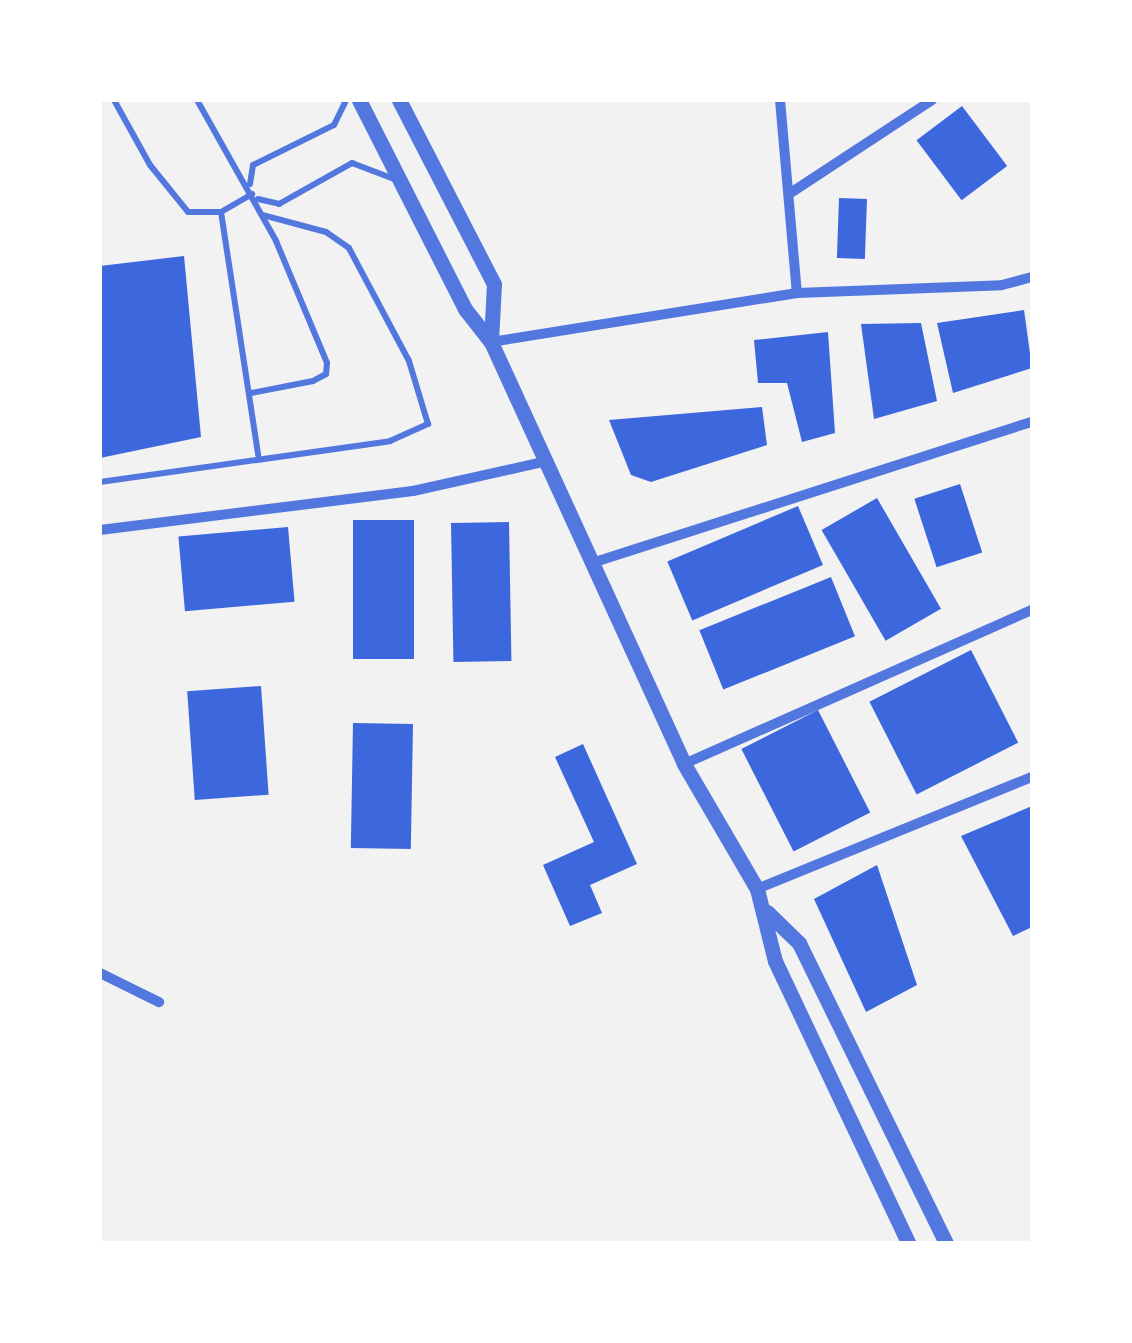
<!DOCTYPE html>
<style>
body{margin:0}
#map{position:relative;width:1132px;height:1343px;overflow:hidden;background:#f2f2f2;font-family:Montserrat,sans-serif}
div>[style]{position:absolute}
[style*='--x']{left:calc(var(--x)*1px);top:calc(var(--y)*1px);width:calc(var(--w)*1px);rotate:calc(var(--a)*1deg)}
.building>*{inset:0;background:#3d67dc;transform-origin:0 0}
.service>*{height:6px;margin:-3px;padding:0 3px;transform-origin:3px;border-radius:3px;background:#5277de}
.minor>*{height:10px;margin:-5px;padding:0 5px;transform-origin:5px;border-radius:5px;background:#5277de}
.tertiary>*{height:15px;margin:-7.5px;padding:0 7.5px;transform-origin:7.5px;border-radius:7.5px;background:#5277de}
span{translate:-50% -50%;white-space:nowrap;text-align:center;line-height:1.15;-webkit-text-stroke:8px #fff;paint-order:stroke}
.frame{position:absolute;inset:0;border:102px solid #fff;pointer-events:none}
</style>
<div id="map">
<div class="building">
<i style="left:962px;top:106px;width:75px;height:57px;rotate:53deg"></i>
<i style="left:839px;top:198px;width:28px;height:60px;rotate:2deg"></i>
<i style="clip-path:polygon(184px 256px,201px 437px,100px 458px,100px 266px)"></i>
<i style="clip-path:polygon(1024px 310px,1032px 368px,953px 393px,937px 323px)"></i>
<i style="clip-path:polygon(921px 323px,937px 401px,874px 419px,861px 324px)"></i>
<i style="clip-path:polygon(828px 332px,835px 433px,802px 442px,787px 383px,758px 383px,754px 340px)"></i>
<i style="clip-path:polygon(762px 407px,767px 445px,651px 482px,631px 475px,609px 420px)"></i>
<i style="left:960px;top:484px;width:72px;height:48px;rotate:72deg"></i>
<i style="left:877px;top:498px;width:128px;height:64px;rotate:60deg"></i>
<i style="left:798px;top:506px;width:64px;height:142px;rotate:67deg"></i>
<i style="left:353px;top:520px;width:61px;height:139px"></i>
<i style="left:509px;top:522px;width:139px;height:58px;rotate:89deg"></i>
<i style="left:288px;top:527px;width:75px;height:110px;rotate:85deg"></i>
<i style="left:831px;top:577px;width:64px;height:142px;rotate:68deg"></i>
<i style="left:971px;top:650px;width:104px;height:114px;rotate:63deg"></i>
<i style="left:261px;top:686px;width:109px;height:74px;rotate:86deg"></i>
<i style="left:818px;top:710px;width:115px;height:86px;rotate:63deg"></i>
<i style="left:353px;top:723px;width:60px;height:125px;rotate:1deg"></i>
<i style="clip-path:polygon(583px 744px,637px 864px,590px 885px,602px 913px,570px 926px,543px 865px,594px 842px,555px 757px)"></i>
<i style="clip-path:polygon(1032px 806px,1032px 927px,1013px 936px,961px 836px)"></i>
<i style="clip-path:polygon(877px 865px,917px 985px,866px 1012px,814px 899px)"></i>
</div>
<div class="service">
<i style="--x:114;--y:100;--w:74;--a:61"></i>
<i style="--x:150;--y:165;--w:60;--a:51"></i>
<i style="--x:188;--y:212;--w:33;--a:0"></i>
<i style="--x:221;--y:212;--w:36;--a:-30"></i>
<i style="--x:197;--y:100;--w:162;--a:60.7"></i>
<i style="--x:276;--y:241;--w:132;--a:67.3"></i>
<i style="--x:327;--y:363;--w:11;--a:95"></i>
<i style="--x:326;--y:374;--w:15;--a:152"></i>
<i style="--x:313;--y:381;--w:63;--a:169"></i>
<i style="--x:250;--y:184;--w:19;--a:-81"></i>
<i style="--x:253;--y:165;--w:90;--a:-26.3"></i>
<i style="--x:334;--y:125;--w:28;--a:-64"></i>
<i style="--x:258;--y:199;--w:22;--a:13"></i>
<i style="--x:279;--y:204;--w:84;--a:-29.3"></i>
<i style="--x:352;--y:163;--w:45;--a:20.9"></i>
<i style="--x:221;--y:212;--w:246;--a:81.3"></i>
<i style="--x:100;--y:482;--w:293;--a:-8"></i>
<i style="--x:390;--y:441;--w:42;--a:-24.1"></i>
<i style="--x:428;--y:424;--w:66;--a:-106.8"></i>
<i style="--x:409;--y:361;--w:128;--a:-118"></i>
<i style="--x:349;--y:248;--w:28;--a:-145"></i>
<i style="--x:326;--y:232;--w:65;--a:-164.9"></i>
</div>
<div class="minor">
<i style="--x:780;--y:100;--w:194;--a:85"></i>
<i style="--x:789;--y:194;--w:171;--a:-33.3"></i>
<i style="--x:491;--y:342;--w:310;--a:-9.1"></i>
<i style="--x:797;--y:293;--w:205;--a:-2.2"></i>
<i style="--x:1002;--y:285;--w:31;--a:-15"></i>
<i style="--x:100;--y:530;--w:315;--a:-7.1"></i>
<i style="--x:413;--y:491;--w:137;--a:-12.6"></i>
<i style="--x:595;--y:562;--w:459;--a:-17.8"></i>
<i style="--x:684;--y:764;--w:381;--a:-23.9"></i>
<i style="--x:757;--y:889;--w:297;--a:-22.2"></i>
<i style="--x:100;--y:973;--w:66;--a:26.2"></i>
</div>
<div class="tertiary">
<i style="--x:359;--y:100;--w:234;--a:63.1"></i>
<i style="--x:465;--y:309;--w:42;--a:51.8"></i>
<i style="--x:491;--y:342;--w:464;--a:65.4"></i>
<i style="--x:684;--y:764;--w:145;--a:59.7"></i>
<i style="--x:757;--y:889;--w:74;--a:76"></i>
<i style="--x:775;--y:961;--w:312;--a:64.7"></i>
<i style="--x:399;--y:100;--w:207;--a:62.7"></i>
<i style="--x:494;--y:284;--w:58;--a:93"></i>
<i style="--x:767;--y:912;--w:45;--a:44.1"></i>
<i style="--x:799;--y:943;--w:334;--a:63.9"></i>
</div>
<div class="frame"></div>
</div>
